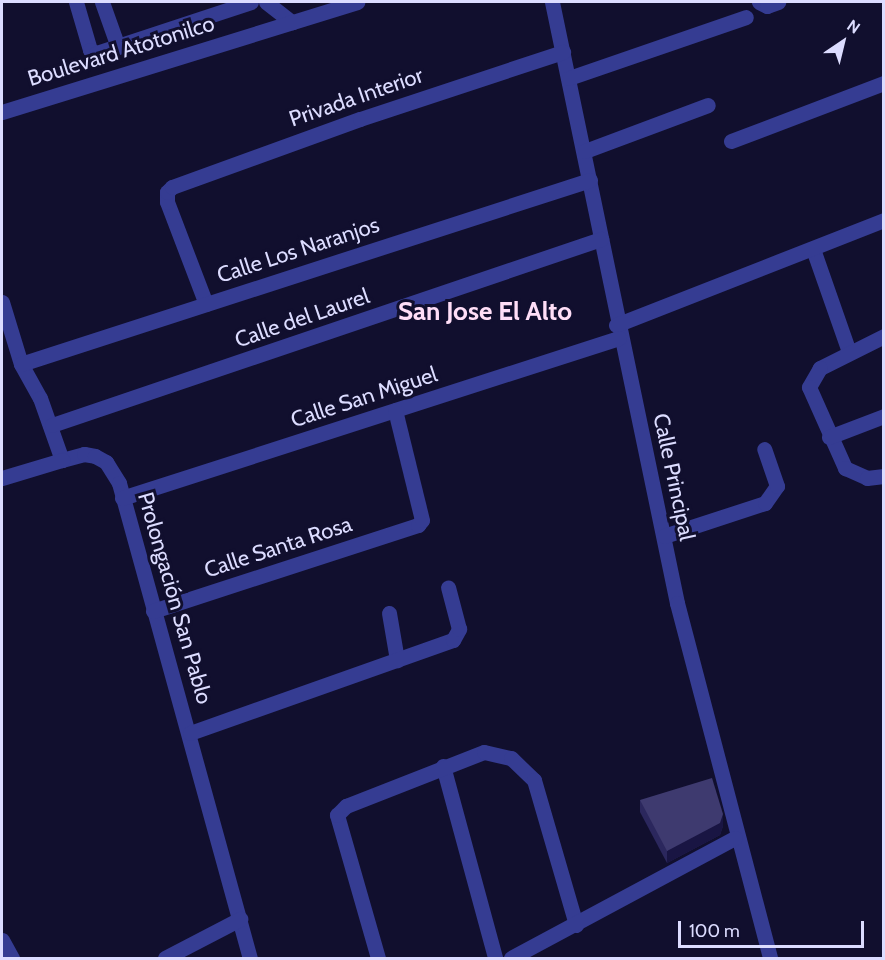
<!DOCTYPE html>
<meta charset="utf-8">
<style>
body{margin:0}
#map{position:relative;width:885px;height:960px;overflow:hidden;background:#110f2e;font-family:Cabin,sans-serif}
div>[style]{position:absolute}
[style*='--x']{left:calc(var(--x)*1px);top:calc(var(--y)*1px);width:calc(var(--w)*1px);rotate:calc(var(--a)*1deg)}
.minor>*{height:15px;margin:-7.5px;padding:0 7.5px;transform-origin:7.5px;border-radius:7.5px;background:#353c92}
.wall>*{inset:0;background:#2b275d}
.shaded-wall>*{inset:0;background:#191543}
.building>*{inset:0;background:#3e3a6f}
span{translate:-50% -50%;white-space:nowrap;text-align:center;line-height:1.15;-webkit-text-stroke:6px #110f2e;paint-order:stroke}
.street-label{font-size:22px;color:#dcdcff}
.quarter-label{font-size:26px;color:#ffdef7;font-weight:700}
.frame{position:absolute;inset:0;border:3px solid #dcdcff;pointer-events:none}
.north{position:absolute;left:813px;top:12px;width:60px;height:60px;-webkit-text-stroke:4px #110f2e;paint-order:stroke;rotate:35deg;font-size:16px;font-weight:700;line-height:24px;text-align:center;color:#dcdcff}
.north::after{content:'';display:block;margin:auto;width:21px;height:27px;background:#dcdcff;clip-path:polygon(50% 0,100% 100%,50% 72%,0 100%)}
.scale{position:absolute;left:678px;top:921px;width:186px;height:27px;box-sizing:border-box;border:3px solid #dcdcff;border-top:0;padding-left:8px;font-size:18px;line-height:21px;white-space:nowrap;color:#dcdcff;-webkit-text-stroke:4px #110f2e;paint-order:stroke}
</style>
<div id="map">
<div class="minor">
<i style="--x:76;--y:2;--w:50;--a:73.7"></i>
<i style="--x:90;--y:50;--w:7;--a:27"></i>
<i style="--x:96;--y:53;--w:163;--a:-18.2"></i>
<i style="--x:102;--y:2;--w:48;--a:70.4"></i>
<i style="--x:266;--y:2;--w:33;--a:38"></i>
<i style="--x:552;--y:2;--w:614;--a:78.25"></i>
<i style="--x:677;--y:603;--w:367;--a:75.3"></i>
<i style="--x:759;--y:2;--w:9;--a:27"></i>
<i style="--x:767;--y:6;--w:12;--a:-20"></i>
<i style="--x:569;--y:78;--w:187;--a:-19"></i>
<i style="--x:2;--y:112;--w:372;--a:-17.2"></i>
<i style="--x:731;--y:141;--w:164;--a:-20.8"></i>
<i style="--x:585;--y:151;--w:131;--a:-20.5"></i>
<i style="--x:813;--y:249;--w:109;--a:70.7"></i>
<i style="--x:2;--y:302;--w:65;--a:73"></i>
<i style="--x:21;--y:364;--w:39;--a:61"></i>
<i style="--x:40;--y:398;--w:66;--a:70.5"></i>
<i style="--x:62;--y:460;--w:23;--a:-15"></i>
<i style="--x:84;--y:454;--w:11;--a:10"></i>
<i style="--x:95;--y:456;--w:13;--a:29"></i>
<i style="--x:106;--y:462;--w:25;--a:58"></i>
<i style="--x:119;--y:483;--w:493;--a:74.6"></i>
<i style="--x:206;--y:304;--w:109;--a:-110.9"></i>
<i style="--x:167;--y:202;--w:10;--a:-90"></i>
<i style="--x:167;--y:192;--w:7;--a:-45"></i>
<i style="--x:172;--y:187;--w:200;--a:-19.9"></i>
<i style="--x:360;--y:119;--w:214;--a:-18.3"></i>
<i style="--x:616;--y:325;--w:288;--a:-21.4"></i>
<i style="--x:884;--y:336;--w:72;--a:153.4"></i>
<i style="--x:820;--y:368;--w:22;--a:120"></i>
<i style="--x:809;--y:387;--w:89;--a:66"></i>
<i style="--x:845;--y:468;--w:24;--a:24"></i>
<i style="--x:867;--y:478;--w:17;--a:-7"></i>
<i style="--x:21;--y:364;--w:598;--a:-17.92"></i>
<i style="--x:52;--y:425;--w:580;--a:-18.72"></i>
<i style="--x:829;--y:437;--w:59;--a:-20.9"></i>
<i style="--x:2;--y:478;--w:63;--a:-16.7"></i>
<i style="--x:122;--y:498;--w:522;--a:-17.85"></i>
<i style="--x:664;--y:536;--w:106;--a:-18.1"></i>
<i style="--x:765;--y:503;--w:21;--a:-55"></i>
<i style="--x:777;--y:486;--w:39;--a:-109"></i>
<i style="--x:153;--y:611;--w:279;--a:-18"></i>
<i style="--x:418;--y:525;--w:6;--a:-51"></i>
<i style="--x:422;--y:520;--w:113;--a:-103.8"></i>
<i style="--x:389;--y:613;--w:48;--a:80.3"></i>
<i style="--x:190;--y:733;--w:279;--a:-19.5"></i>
<i style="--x:453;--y:640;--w:13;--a:-61"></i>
<i style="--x:459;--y:629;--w:43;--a:-104.7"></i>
<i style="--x:443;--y:766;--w:199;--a:74.8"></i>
<i style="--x:2;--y:940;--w:21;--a:61"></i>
<i style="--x:165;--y:958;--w:85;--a:-27.5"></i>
<i style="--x:378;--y:958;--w:149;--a:-106"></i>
<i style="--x:337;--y:815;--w:13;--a:-45"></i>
<i style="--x:346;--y:806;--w:148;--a:-21.4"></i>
<i style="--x:484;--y:752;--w:28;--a:13"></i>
<i style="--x:511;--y:758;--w:32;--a:44"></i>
<i style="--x:534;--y:780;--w:151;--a:73.8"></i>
<i style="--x:511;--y:958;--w:254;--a:-28.2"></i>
</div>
<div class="wall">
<i style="clip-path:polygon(640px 800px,723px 826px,720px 835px,667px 863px,640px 812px)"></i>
</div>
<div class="shaded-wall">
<i style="clip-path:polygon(723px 814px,723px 826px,720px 835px,667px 863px,667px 851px)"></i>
</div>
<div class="building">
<i style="clip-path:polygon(712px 778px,723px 814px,720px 823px,667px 851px,640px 800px)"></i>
</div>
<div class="street-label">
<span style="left:121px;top:51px;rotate:-17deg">Boulevard Atotonilco</span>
<span style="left:356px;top:97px;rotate:-19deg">Privada Interior</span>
<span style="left:298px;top:250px;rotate:-18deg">Calle Los Naranjos</span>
<span style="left:302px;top:318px;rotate:-19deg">Calle del Laurel</span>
<span style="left:364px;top:397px;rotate:-18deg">Calle San Miguel</span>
<span style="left:674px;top:477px;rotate:78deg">Calle Principal</span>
<span style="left:278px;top:547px;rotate:-18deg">Calle Santa Rosa</span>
<span style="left:175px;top:598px;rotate:74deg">Prolongación San Pablo</span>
</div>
<div class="quarter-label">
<span style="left:485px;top:312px">San Jose El Alto</span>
</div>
<div class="frame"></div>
<div class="north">N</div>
<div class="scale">100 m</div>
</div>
